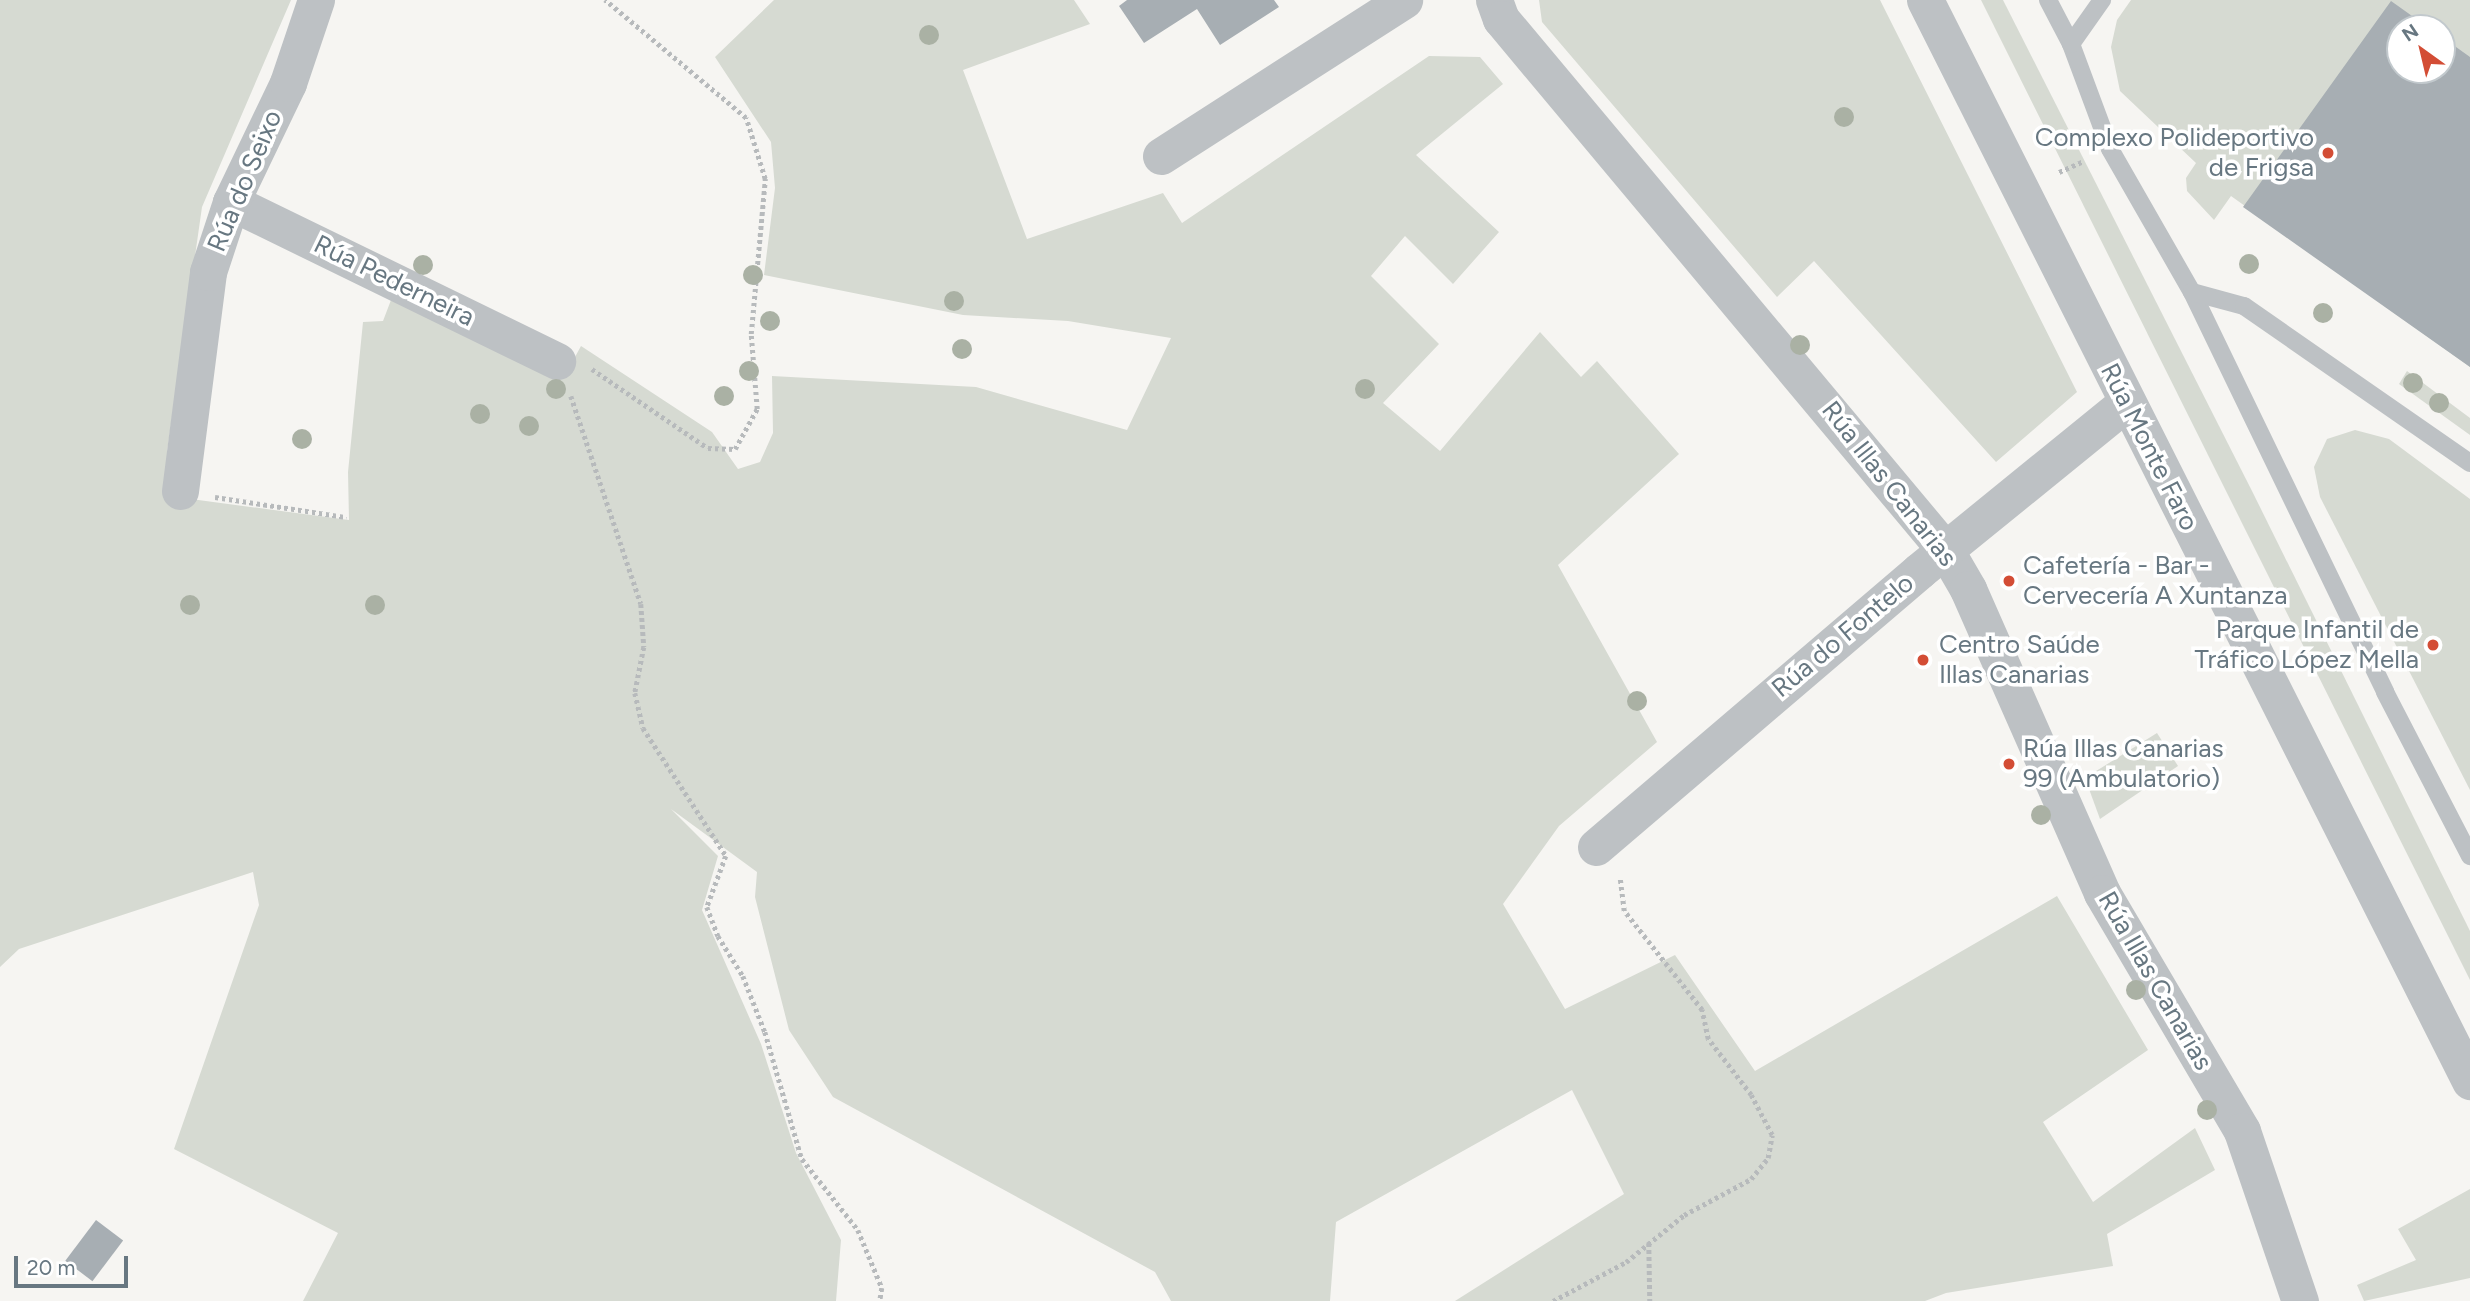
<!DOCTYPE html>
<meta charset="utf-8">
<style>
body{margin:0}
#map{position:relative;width:2470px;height:1301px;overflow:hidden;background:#f6f5f2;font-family:Figtree,sans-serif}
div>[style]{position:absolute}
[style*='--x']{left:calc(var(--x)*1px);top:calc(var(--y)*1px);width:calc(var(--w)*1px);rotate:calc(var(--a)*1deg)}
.green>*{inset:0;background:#d6dad2}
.building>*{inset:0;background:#a7aeb3;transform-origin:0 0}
.path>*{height:4.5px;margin-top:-2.25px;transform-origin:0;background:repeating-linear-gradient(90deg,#b7babc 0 3.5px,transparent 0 7px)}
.lane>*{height:18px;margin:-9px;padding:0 9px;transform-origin:9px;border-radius:9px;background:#bdc1c4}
.street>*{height:37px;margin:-18.5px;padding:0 18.5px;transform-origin:18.5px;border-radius:18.5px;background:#bdc1c4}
.trees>*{width:20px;height:20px;margin:-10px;border-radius:50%;background:#aab1a4}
.dots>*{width:19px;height:19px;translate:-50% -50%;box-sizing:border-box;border:4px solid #fff;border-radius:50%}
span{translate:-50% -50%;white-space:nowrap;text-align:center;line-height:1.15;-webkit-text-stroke:7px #fff;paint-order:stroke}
.poi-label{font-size:26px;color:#677781}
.right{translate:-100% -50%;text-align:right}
.left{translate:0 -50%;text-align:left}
.street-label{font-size:26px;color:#677781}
.north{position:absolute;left:2386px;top:14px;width:70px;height:70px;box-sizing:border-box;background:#fff;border:2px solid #c2c9cd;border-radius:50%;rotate:326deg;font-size:19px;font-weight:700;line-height:28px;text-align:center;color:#677781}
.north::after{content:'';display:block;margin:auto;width:24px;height:32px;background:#d34d35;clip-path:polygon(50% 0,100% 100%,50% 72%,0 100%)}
.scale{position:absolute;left:14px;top:1256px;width:114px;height:32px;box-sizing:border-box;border:4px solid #677781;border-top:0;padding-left:9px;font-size:21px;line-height:24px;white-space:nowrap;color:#677781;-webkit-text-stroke:5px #fff;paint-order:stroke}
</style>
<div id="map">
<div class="green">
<i style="clip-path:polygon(0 0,291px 0,202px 207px,167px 452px,176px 497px,349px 520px,348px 472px,363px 322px,383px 321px,391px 300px,569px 368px,581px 346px,712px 432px,738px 469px,760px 462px,773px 433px,772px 376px,976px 387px,1127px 430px,1171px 338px,1068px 321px,963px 315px,764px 275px,775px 188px,771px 142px,715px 57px,774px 0,1074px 0,1090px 24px,963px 70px,1027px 239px,1163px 193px,1182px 223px,1429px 56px,1480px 57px,1503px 84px,1416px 155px,1499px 232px,1453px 284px,1405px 236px,1371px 276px,1439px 344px,1383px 403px,1440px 451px,1540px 332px,1581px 377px,1597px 361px,1679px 454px,1558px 565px,1657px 742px,1559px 826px,1503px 904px,1565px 1009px,1675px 955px,1755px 1071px,2057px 896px,2148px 1050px,2043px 1122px,2093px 1202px,2195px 1128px,2215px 1170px,2107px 1234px,2113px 1266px,1946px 1293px,1925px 1301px,1455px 1301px,1624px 1194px,1572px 1090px,1336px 1222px,1330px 1301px,1171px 1301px,1155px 1272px,833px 1097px,789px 1030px,755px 897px,757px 872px,671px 809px,718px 856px,702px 910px,761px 1044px,796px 1153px,841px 1240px,836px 1301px,303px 1301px,338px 1233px,174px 1149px,259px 905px,253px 872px,19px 949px,0 967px)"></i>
<i style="clip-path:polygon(1539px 0,1880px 0,2077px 392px,1996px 462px,1814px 261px,1777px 297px,1542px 22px)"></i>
<i style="clip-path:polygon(1981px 0,2003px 0,2252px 491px,2470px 931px,2470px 980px)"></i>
<i style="clip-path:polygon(evenodd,2131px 0,2470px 0,2470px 367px,2231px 196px,2214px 220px,2187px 191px,2186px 178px,2196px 163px,2120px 91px,2111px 47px,2117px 20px,2131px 0,2400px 28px,2442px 28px,2442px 70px,2400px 70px,2400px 28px)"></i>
<i style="clip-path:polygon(2407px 371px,2470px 418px,2470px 435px,2399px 384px)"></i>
<i style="clip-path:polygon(2355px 430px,2389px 439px,2470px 499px,2470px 790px,2320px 497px,2314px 467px,2327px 439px)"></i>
<i style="clip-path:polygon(2157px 733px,2178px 766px,2100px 819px,2085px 778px)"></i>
<i style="clip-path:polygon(2470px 1189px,2470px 1278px,2364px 1301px,2357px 1285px,2416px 1260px,2398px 1229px)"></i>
</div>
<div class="building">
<i style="clip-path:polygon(1127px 0,1274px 0,1279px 7px,1220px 45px,1197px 9px,1144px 43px,1119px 6px)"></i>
<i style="clip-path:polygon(2391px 1px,2429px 28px,2400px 28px,2400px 70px,2442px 70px,2442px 37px,2470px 57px,2470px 367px,2243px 207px)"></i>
<i style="left:96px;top:1220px;width:34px;height:51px;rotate:37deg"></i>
</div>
<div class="path">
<i style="--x:2059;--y:172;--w:27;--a:-24"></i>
<i style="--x:592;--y:369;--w:140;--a:34.3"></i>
<i style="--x:708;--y:448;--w:27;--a:2"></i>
<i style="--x:735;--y:449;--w:46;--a:-61.2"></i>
<i style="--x:757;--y:409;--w:75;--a:-94.6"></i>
<i style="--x:751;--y:334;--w:156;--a:-84.8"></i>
<i style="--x:765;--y:179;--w:64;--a:-107.3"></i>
<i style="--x:746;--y:118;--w:184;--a:-140.1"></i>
<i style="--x:571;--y:396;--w:219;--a:71.4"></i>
<i style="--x:641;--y:604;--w:43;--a:86"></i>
<i style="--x:644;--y:647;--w:47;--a:101.1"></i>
<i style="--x:635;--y:693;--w:36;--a:77"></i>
<i style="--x:643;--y:728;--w:153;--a:57"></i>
<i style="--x:726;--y:856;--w:54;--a:110.4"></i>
<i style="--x:707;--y:907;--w:31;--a:69"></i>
<i style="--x:718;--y:936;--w:47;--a:58"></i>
<i style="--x:743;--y:976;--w:60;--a:68.6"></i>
<i style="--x:765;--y:1032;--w:132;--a:73.8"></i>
<i style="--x:802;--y:1159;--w:90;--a:51.7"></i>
<i style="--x:858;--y:1230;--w:63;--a:67.5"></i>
<i style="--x:882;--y:1288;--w:13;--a:99"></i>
<i style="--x:215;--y:497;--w:133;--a:8.7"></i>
<i style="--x:1649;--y:1243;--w:58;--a:89"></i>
<i style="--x:1553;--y:1301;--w:83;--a:-28.1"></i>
<i style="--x:1626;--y:1262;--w:75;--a:-39"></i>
<i style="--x:1684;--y:1215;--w:76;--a:-28.2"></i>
<i style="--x:1751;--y:1179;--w:27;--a:-51"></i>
<i style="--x:1768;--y:1158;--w:23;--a:-80"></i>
<i style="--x:1772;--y:1135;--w:45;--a:-117.7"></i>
<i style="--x:1751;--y:1095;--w:71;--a:-127.5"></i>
<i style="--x:1708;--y:1039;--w:30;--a:-102"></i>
<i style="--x:1702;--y:1010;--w:126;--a:-128.2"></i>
<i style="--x:1624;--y:911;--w:33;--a:-97"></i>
</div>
<div class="lane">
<i style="--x:2048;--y:0;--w:50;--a:62.4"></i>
<i style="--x:2071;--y:44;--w:112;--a:69.6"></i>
<i style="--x:2110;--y:149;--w:165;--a:60.2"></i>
<i style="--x:2192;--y:292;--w:444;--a:64.2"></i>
<i style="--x:2385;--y:692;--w:185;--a:62.6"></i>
<i style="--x:2071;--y:44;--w:54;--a:-54.8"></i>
<i style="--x:2192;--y:292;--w:54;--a:15.1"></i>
<i style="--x:2244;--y:306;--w:275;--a:34.8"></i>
</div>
<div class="street">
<i style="--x:1494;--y:0;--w:20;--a:70"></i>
<i style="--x:1501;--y:19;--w:694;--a:50.09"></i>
<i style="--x:1946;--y:551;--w:44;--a:59.9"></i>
<i style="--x:1968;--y:589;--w:332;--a:66.2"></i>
<i style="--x:2102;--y:893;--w:276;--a:59.5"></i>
<i style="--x:2242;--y:1131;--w:180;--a:71.2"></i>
<i style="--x:1925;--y:0;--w:1211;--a:63.24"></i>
<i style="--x:1161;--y:156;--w:289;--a:-32.7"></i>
<i style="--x:231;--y:202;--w:363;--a:26"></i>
<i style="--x:180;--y:491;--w:221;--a:-82.7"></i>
<i style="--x:208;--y:272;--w:74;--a:-71.8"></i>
<i style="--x:231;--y:202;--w:132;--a:-64.4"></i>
<i style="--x:288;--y:83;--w:88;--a:-71.4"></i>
<i style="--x:1596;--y:847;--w:425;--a:-40.5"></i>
<i style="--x:1919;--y:571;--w:267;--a:-39.1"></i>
</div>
<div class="trees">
<i style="left:929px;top:35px"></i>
<i style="left:1844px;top:117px"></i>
<i style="left:2249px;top:264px"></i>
<i style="left:423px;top:265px"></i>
<i style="left:753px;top:275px"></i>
<i style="left:954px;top:301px"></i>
<i style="left:2323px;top:313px"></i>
<i style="left:770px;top:321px"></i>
<i style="left:1800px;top:345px"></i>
<i style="left:962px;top:349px"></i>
<i style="left:749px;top:371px"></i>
<i style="left:2413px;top:383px"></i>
<i style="left:556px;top:389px"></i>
<i style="left:1365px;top:389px"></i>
<i style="left:724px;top:396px"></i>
<i style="left:2439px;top:403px"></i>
<i style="left:480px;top:414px"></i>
<i style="left:529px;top:426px"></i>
<i style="left:302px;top:439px"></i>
<i style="left:190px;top:605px"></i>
<i style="left:375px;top:605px"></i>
<i style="left:1637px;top:701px"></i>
<i style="left:2041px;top:815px"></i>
<i style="left:2136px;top:990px"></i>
<i style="left:2207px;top:1110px"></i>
</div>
<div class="dots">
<i style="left:2328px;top:153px;background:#d34d35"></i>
<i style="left:2009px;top:581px;background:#d34d35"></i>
<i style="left:2433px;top:645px;background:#d34d35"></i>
<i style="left:1923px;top:660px;background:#d34d35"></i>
<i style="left:2009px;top:764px;background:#d34d35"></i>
</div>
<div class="poi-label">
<span class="right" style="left:2314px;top:153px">Complexo Polideportivo<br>de Frigsa</span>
<span class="left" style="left:2023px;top:581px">Cafetería - Bar -<br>Cervecería A Xuntanza</span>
<span class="right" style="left:2419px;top:645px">Parque Infantil de<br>Tráfico López Mella</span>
<span class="left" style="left:1939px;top:660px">Centro Saúde<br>Illas Canarias</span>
<span class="left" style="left:2023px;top:764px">Rúa Illas Canarias<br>99 (Ambulatorio)</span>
</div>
<div class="street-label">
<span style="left:245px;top:181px;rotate:-67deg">Rúa do Seixo</span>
<span style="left:394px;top:281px;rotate:26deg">Rúa Pederneira</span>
<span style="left:2149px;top:447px;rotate:63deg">Rúa Monte Faro</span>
<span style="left:1889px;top:484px;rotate:52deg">Rúa Illas Canarias</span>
<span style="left:1843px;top:636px;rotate:-40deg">Rúa do Fontelo</span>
<span style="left:2155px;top:981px;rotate:60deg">Rúa Illas Canarias</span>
</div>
<div class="north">N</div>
<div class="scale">20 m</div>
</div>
